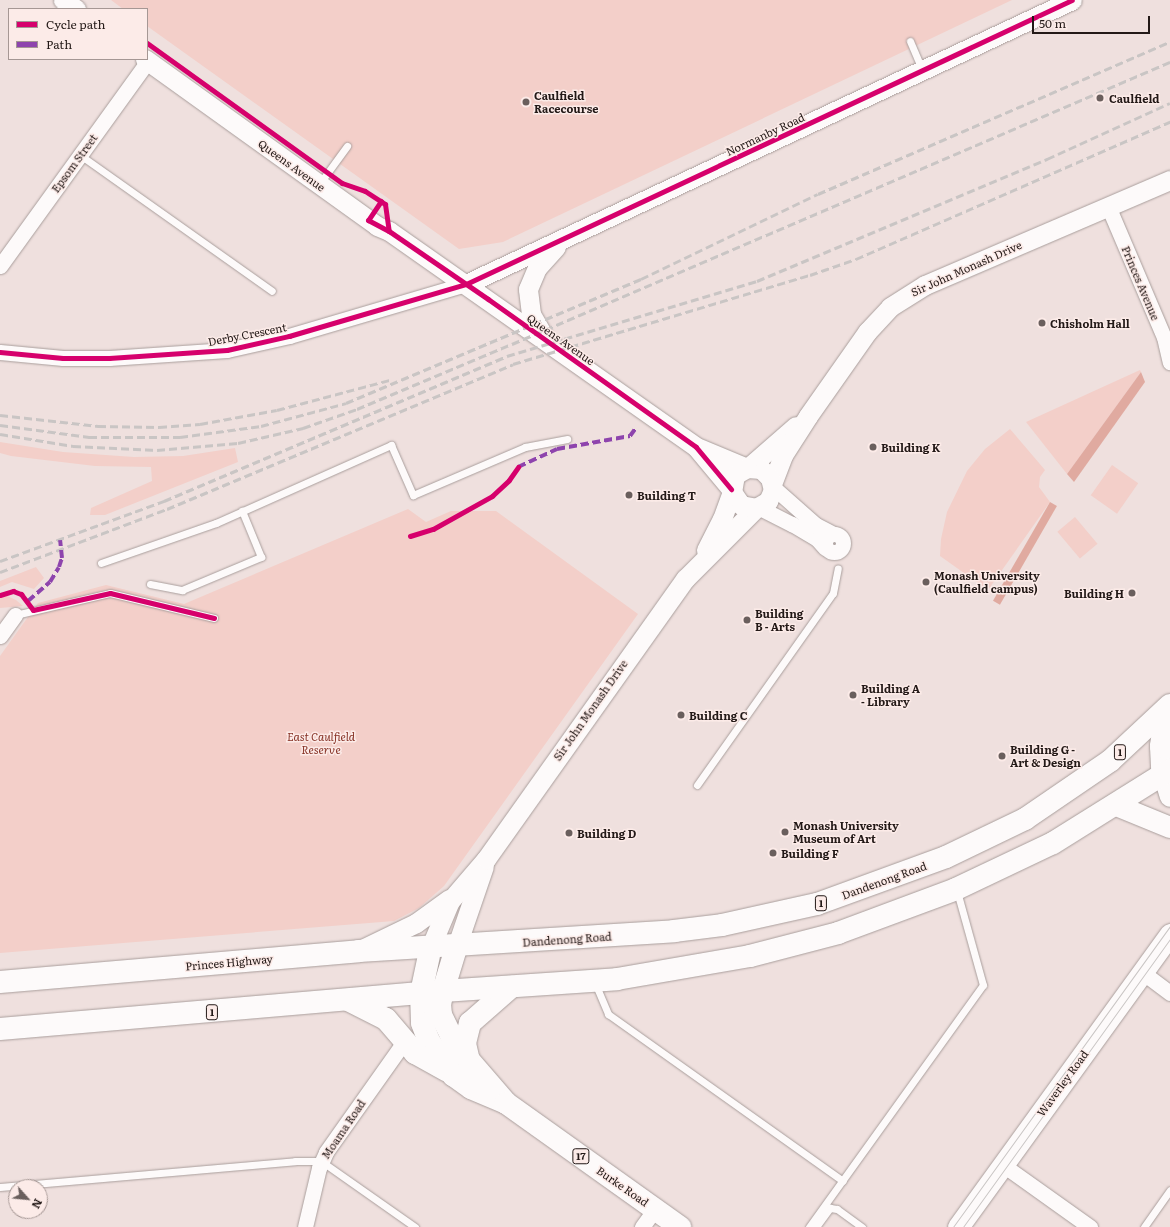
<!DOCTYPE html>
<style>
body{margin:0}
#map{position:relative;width:1170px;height:1227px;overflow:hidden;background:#efe0de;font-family:Literata,serif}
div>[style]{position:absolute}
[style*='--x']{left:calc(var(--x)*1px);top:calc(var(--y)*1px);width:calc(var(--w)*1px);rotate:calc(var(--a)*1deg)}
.green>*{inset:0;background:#f3cfc9;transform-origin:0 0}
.water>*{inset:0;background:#e0aaa0;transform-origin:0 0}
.roads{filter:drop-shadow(0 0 1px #a99e9c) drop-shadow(0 0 1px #a99e9c)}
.service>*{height:7px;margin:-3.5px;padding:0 3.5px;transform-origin:3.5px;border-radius:3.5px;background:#fdfafa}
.minor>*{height:15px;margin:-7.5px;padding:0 7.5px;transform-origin:7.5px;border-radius:7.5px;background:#fdfafa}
.minor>.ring{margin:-7.5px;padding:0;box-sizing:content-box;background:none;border:15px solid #fdfafa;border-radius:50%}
.tertiary>*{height:19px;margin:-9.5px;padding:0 9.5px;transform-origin:9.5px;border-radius:9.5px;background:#fdfafa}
.secondary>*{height:21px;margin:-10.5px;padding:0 10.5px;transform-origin:10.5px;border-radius:10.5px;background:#fdfafa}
.primary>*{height:22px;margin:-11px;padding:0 11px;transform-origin:11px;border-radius:11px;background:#fdfafa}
.trunk>*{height:22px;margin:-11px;padding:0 11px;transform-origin:11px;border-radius:11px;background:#fdfafa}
.tram>*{height:1px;margin:-0.5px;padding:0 0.5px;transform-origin:0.5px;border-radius:0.5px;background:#c9c5c4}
.rail>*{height:3px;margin-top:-1.5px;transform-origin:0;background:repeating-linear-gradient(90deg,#c9c5c4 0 8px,transparent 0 12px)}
.quiet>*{height:4px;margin-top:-2px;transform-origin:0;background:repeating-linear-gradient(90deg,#8e44ad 0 8px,transparent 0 12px)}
.cycleway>*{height:5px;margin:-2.5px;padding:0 2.5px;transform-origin:2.5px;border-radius:2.5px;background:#d6006c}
.dots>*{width:11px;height:11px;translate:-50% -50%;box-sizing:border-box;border:2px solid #fcebe8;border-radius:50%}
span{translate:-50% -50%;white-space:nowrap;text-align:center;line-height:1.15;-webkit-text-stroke:3px #fcebe8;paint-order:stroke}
.shield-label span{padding:1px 3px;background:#fcebe8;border:1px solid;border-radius:3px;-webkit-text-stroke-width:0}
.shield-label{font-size:10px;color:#231917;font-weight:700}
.poi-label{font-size:11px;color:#231917;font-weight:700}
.left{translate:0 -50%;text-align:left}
.right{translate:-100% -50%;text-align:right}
.street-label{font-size:11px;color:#231917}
.park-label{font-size:11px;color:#863124;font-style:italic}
.legend{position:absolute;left:8px;top:8px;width:140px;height:52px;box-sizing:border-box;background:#fcebe8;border:1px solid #a59794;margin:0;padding:5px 7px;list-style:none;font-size:12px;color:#231917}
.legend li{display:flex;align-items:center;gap:8px;height:20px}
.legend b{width:20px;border:1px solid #a59794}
.north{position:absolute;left:8px;top:1179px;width:40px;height:40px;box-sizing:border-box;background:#fcebe8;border:1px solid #a59794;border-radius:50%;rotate:117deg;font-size:11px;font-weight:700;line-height:16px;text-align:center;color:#231917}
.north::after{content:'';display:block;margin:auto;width:14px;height:18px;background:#6a5f5d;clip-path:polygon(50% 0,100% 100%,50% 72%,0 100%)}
.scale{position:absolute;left:1032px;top:16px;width:118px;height:18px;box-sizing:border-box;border:2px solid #231917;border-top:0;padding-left:5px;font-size:12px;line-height:14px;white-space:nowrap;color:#231917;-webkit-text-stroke:3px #fcebe8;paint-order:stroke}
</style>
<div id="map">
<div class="green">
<i style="clip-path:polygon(111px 0,1012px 0,503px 242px,459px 249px,147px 26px,147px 9px,123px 9px)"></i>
<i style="clip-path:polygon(1140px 370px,1141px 372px,1067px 474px,1026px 422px)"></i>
<i style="clip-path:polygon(1010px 429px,1045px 470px,1040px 477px,1039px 487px,1050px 502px,988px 590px,940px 556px,941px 539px,947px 512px,967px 471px,985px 449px)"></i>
<i style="clip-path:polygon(0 442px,63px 452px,134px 457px,183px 456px,235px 448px,238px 462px,105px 515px,90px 515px,91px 508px,152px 481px,151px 467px,95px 466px,11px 456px,0 453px)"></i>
<i style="left:1112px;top:465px;width:32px;height:37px;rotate:35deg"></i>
<i style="clip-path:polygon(408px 509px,426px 522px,451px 511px,496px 511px,638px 614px,444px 886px,419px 908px,394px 921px,0 953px,0 656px,38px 603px,106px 585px,184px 604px)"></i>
<i style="left:1075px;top:517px;width:35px;height:23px;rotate:50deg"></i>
<i style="clip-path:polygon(36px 567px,44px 578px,34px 589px,12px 582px,0 587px,0 581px)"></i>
<i style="clip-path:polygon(7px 596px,16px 600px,23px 606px,0 608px,0 598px)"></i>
</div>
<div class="water">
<i style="clip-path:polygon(1141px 372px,1145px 382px,1074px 482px,1067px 474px)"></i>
<i style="left:1050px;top:502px;width:8px;height:114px;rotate:30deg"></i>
</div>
<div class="roads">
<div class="service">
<i style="--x:910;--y:41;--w:30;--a:67"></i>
<i style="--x:80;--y:155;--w:235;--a:35.3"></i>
<i style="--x:320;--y:183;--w:46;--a:-53.9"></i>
<i style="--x:101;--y:563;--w:122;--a:-19.2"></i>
<i style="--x:216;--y:523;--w:192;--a:-24"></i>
<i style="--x:391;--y:445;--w:55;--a:66.3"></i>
<i style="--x:413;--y:495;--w:122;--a:-23.2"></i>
<i style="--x:525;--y:447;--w:43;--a:-10.8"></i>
<i style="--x:150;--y:584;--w:33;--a:11"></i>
<i style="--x:182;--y:590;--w:86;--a:-22.7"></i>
<i style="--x:261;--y:557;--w:50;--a:-112.4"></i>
<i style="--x:15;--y:615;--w:98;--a:-13"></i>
<i style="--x:110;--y:593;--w:107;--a:13.5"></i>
<i style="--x:697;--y:785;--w:235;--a:-54.7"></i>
<i style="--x:833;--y:593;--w:25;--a:-79"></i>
<i style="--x:595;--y:983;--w:34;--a:67"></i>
<i style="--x:608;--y:1014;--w:288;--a:35.4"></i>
<i style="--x:0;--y:1187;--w:296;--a:-5"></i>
<i style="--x:295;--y:1161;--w:26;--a:0"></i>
<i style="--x:321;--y:1161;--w:115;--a:35.1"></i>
<i style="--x:809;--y:1227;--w:298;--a:-54.3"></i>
<i style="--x:983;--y:985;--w:98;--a:-105.5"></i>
<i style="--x:816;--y:1227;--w:24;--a:-54"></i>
<i style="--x:830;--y:1208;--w:7;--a:8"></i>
<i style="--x:837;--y:1209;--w:31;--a:36"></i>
<i style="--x:1144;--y:1227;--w:45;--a:-54.9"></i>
</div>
<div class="minor">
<i style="--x:1108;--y:206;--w:142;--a:66.9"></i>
<i style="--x:1164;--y:337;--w:26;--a:77"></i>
<i style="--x:0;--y:266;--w:253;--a:-54.2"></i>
<i style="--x:0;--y:352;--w:63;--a:5.4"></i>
<i style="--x:63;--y:358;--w:46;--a:0"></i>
<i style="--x:109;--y:358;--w:118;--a:-3.9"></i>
<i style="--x:227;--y:350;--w:64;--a:-12.7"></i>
<i style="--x:289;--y:336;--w:184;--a:-16.4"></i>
<i style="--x:773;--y:487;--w:57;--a:41.5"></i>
<i style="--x:816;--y:525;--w:20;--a:27"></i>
<i style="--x:758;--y:507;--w:38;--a:27"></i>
<i style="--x:792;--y:524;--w:29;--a:31"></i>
<i style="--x:817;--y:539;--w:12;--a:48"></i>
<i class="ring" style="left:825px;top:534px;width:3px;height:3px"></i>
<i style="--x:0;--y:636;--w:26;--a:-54"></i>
<i style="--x:1142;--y:972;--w:35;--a:37"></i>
<i style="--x:1003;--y:1165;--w:107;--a:35.5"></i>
<i style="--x:305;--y:1227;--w:61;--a:-76.7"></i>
<i style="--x:319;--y:1168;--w:17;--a:-66"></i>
<i style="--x:326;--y:1152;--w:135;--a:-54.7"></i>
<i style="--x:642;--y:1227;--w:22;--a:-54"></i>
</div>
<div class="tertiary">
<i style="--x:63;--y:0;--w:16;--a:35"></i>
<i style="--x:145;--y:59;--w:286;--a:35.7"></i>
<i style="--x:377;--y:226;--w:13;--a:23"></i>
<i style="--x:389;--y:231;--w:375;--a:35.1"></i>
<i style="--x:696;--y:447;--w:55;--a:50.2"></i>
<i style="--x:466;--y:284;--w:669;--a:-25.11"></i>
<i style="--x:543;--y:335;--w:24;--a:-120"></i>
<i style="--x:531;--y:314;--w:25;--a:-97"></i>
<i style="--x:528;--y:289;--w:23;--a:-67"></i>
<i style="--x:537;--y:268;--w:28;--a:-48"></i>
<i style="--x:699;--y:448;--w:52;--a:22.6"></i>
<i style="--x:749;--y:467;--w:62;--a:-41.1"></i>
<i style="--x:772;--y:484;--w:31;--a:-69"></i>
<i style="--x:783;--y:455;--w:46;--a:-57.3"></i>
<i style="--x:808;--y:416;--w:103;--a:-54.9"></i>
<i style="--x:867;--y:332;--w:34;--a:-47"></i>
<i style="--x:890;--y:307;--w:41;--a:-32.2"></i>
<i style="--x:925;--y:285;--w:267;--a:-23.2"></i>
<i style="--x:706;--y:550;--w:35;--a:-63"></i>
<i style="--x:722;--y:519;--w:29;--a:-70"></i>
<i style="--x:457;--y:945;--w:83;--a:-71.1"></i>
<i style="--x:431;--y:946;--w:49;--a:-67.1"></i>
<i style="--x:450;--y:901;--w:55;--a:-49.4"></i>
<i style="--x:486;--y:859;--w:344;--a:-54.6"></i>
<i style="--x:685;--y:579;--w:100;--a:-45"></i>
<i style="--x:756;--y:508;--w:14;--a:-30"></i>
<i style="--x:768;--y:501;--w:12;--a:-66"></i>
<i style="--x:773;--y:490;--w:12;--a:-104"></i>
<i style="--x:770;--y:478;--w:13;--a:-135"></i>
<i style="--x:761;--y:469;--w:14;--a:-176"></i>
<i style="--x:747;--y:468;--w:14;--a:150"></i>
<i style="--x:735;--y:475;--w:17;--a:100"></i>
<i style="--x:732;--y:492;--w:16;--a:55"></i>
<i style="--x:741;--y:505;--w:15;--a:11"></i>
<i style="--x:360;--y:950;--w:62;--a:-25.7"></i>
<i style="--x:416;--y:923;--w:41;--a:-36"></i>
</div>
<div class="secondary">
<i style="--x:1170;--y:708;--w:19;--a:111"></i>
<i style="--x:1163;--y:726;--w:20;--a:99"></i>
<i style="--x:1160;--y:746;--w:21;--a:87"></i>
<i style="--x:1161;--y:767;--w:30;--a:73"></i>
<i style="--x:1116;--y:805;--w:58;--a:22.2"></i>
<i style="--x:958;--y:1227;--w:362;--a:-54.1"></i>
</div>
<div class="primary">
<i style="--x:457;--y:945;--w:48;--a:106.9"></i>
<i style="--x:443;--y:991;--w:13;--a:103"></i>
<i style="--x:440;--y:1004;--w:11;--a:85"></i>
<i style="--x:441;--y:1015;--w:32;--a:64"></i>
<i style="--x:455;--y:1044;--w:77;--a:49.2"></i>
<i style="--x:431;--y:946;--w:48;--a:102"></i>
<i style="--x:421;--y:993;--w:30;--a:88"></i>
<i style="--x:422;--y:1023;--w:19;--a:69"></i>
<i style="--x:429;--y:1041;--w:42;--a:54.8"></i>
<i style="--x:453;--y:1075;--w:22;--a:36"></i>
<i style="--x:471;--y:1088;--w:38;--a:23"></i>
<i style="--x:506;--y:1103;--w:214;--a:35.5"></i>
<i style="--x:348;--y:1000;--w:42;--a:26.6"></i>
<i style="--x:386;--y:1019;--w:45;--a:49.5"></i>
<i style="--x:415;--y:1053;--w:37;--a:29"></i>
<i style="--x:469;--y:1061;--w:18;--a:-103"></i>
<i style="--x:465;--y:1043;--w:21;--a:-76"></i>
<i style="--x:470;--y:1023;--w:55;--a:-41.3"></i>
</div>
<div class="trunk">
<i style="--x:0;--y:982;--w:360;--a:-4.9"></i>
<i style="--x:359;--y:951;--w:316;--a:-3.6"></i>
<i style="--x:674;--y:931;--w:48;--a:-7.1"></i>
<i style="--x:722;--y:925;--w:97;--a:-12.5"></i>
<i style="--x:817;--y:904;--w:137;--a:-20"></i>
<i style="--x:946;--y:857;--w:88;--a:-25.7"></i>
<i style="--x:1025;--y:819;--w:103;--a:-34.3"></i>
<i style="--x:1110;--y:761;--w:82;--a:-43"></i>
<i style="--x:0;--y:1029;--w:445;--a:-4.9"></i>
<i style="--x:443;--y:991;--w:174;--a:-3.9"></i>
<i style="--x:617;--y:979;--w:135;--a:-9.8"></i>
<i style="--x:750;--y:956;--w:91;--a:-14.6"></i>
<i style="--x:838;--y:933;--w:126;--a:-20.4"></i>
<i style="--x:956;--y:889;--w:107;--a:-25.4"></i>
<i style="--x:1053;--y:843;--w:138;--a:-32"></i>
</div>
</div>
<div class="tram">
<i style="--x:953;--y:1227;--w:371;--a:-54.2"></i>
<i style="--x:963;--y:1227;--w:355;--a:-54.3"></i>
</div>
<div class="rail">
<i style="--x:0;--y:415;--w:99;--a:6.4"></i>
<i style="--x:98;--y:426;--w:61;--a:0.9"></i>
<i style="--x:159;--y:427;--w:41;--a:-4.2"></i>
<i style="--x:200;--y:424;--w:78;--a:-10.3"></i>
<i style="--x:277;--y:410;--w:117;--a:-14.9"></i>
<i style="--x:0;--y:425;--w:90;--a:7.7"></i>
<i style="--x:89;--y:437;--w:91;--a:0"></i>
<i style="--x:180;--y:437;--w:82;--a:-7.7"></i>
<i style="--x:261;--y:426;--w:88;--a:-15.1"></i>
<i style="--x:346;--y:403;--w:320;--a:-22.8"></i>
<i style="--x:641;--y:279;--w:196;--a:-25.7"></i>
<i style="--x:818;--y:194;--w:383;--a:-23.4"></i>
<i style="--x:0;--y:434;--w:74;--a:9.3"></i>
<i style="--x:73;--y:446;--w:84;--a:2.7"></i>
<i style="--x:157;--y:450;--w:81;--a:-4.9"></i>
<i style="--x:238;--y:443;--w:67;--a:-13"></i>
<i style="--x:303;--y:428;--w:57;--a:-19.4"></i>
<i style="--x:357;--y:409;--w:168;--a:-22.8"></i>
<i style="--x:512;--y:344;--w:716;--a:-23.2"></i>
<i style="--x:0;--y:561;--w:175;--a:-20.1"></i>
<i style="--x:164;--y:501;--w:372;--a:-22.9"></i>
<i style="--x:507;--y:356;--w:261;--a:-16.7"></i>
<i style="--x:757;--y:281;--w:315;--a:-22.8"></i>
<i style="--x:1047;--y:159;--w:135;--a:-24.5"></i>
<i style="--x:0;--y:572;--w:178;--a:-20.7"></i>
<i style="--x:167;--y:509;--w:375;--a:-22.7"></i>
<i style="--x:513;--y:364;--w:310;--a:-16.7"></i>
<i style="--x:810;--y:275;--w:49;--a:-19.2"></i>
<i style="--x:856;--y:259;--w:343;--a:-23.6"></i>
</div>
<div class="quiet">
<i style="--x:518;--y:467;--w:43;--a:-24.8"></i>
<i style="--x:557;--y:449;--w:74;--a:-10.1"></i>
<i style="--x:630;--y:436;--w:9;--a:-54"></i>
<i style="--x:28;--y:601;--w:29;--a:-41"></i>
<i style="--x:50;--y:582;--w:17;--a:-59"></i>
<i style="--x:59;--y:567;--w:9;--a:-72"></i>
<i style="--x:62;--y:558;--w:18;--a:-96"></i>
</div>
<div class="cycleway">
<i style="--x:147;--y:43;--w:240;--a:35.7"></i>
<i style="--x:342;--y:183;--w:24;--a:19"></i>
<i style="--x:365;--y:191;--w:24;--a:33"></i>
<i style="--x:385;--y:204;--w:27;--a:82"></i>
<i style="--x:381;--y:201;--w:23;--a:124"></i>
<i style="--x:368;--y:220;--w:24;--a:28"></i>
<i style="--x:389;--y:231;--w:120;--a:34.5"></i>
<i style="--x:488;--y:299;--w:255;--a:35.4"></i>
<i style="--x:696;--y:447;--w:55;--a:50.2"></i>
<i style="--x:0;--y:352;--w:63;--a:5.4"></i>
<i style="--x:63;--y:358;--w:46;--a:0"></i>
<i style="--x:109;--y:358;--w:118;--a:-3.9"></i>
<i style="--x:227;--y:350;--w:64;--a:-12.7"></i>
<i style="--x:289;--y:336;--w:184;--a:-16.4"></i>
<i style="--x:466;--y:284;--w:669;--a:-25.11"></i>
<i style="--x:410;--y:536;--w:24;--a:-17"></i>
<i style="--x:433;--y:529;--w:68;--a:-29.2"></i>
<i style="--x:492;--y:496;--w:23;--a:-43"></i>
<i style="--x:509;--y:480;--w:16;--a:-55"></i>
<i style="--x:0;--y:595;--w:14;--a:-17"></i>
<i style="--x:13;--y:591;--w:9;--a:21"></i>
<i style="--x:21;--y:594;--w:20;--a:53"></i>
<i style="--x:33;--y:610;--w:79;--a:-12.4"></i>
<i style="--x:110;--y:593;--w:107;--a:13.5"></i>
</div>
<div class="dots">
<i style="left:1100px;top:98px;background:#6a5f5d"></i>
<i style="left:526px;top:102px;background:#6a5f5d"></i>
<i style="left:1042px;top:323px;background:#6a5f5d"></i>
<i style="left:873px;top:447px;background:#6a5f5d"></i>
<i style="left:629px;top:495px;background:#6a5f5d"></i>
<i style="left:926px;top:582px;background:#6a5f5d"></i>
<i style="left:1132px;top:593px;background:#6a5f5d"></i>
<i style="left:747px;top:620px;background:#6a5f5d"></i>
<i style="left:853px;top:695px;background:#6a5f5d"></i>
<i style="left:681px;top:715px;background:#6a5f5d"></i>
<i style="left:1002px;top:756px;background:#6a5f5d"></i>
<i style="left:785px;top:832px;background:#6a5f5d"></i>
<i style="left:569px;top:833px;background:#6a5f5d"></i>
<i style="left:773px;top:853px;background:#6a5f5d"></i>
</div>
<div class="shield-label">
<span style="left:1120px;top:752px">1</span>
<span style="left:821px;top:903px">1</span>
<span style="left:212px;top:1012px">1</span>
<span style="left:581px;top:1156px">17</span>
</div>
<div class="poi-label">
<span class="left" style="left:534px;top:102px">Caulfield<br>Racecourse</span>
<span class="left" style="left:1109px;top:98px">Caulfield</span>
<span class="left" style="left:1050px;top:323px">Chisholm Hall</span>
<span class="left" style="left:881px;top:447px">Building K</span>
<span class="left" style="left:637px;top:495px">Building T</span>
<span class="left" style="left:934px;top:582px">Monash University<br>(Caulfield campus)</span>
<span class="right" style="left:1124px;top:593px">Building H</span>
<span class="left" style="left:755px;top:620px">Building<br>B - Arts</span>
<span class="left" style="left:861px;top:695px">Building A<br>- Library</span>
<span class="left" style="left:689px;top:715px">Building C</span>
<span class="left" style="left:1010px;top:756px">Building G -<br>Art &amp; Design</span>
<span class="left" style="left:793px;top:832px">Monash University<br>Museum of Art</span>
<span class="left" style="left:577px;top:833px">Building D</span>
<span class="left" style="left:781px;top:853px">Building F</span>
</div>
<div class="street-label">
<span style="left:765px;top:134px;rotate:-25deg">Normanby Road</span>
<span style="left:74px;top:163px;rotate:-54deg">Epsom Street</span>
<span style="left:292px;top:165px;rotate:36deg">Queens Avenue</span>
<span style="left:966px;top:268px;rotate:-24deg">Sir John Monash Drive</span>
<span style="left:1141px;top:283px;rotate:67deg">Princes Avenue</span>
<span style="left:247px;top:334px;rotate:-11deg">Derby Crescent</span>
<span style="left:561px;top:339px;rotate:35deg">Queens Avenue</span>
<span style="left:590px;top:710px;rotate:-55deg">Sir John Monash Drive</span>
<span style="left:884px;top:880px;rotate:-20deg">Dandenong Road</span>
<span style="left:567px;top:939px;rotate:-4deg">Dandenong Road</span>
<span style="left:229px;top:962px;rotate:-5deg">Princes Highway</span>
<span style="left:1062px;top:1083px;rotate:-54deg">Waverley Road</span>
<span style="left:343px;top:1129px;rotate:-56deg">Moama Road</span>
<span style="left:623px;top:1186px;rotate:35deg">Burke Road</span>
</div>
<div class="park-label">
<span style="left:321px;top:743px">East Caulfield<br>Reserve</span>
</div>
<ul class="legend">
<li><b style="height:5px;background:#d6006c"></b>Cycle path</li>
<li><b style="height:5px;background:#8e44ad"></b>Path</li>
</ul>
<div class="north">N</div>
<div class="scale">50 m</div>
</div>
